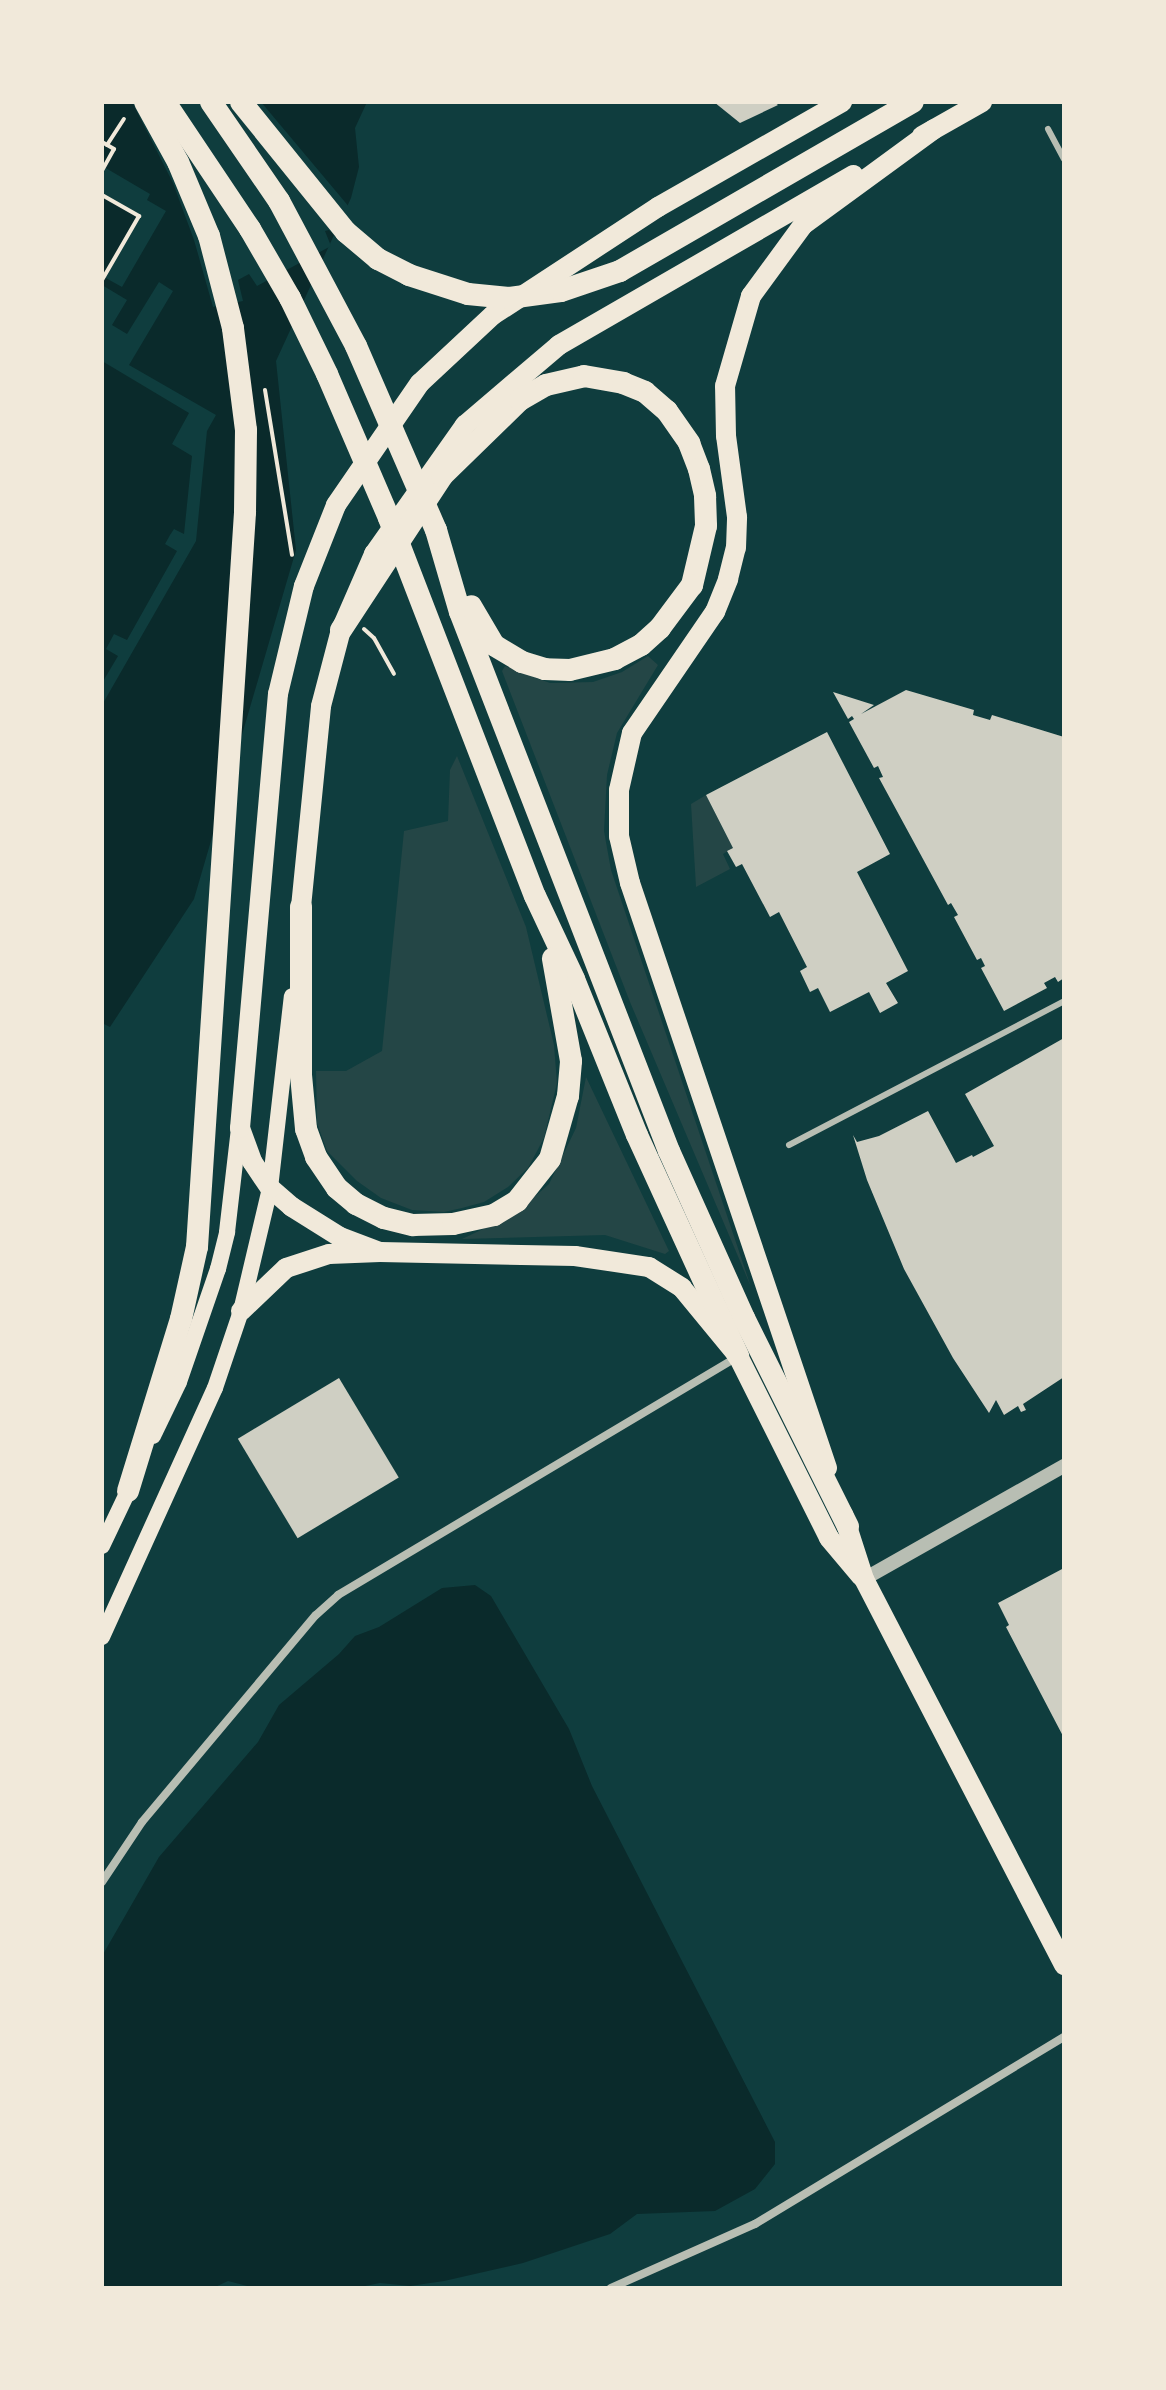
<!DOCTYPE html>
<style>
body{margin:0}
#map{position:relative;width:1166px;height:2390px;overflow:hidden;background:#0f3d3e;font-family:"Times New Roman",serif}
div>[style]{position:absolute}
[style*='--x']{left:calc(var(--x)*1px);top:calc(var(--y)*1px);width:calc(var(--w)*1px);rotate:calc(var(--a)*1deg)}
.green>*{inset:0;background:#244646}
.water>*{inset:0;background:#0a2a2b}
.pier>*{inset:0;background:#0f3d3e}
.building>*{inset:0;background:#cfcfc3;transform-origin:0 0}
.path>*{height:4px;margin:-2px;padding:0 2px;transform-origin:2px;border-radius:2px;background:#f1e9da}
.service>*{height:6px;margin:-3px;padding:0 3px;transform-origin:3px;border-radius:3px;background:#b8beb3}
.minor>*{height:8px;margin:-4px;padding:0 4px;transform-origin:4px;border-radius:4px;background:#b8beb3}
.tertiary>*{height:14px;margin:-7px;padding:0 7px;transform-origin:7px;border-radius:7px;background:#b8beb3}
.secondary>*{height:16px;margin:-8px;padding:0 8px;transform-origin:8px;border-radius:8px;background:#f1e9da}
.primary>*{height:20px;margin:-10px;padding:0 10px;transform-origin:10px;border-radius:10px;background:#f1e9da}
.motorway>*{height:22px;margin:-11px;padding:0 11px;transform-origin:11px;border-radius:11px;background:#f1e9da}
span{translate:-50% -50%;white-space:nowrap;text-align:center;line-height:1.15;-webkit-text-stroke:6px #f1e9da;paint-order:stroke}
.frame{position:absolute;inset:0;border:104px solid #f1e9da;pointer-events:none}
</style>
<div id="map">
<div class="green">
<i style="clip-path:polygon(648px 656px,658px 665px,617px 733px,607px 775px,604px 831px,611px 870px,751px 1287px,630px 1002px,502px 671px,505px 666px,550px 683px,593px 682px,622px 672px)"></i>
<i style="clip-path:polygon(457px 756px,526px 927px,554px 1045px,557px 1083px,544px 1138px,528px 1168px,508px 1187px,484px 1202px,462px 1208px,444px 1212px,412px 1210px,381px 1198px,357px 1181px,327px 1151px,317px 1123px,316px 1071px,346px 1071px,382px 1051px,404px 831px,448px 821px,450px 770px)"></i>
<i style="clip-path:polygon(706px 795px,733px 848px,723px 854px,730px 869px,696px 887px,691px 804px)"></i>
<i style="clip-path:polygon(586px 1077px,669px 1251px,665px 1254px,605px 1235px,462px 1239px,515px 1214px,549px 1184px,576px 1128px)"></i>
</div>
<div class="water">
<i style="clip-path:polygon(102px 102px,367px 102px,355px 128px,359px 167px,351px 198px,276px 361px,296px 550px,194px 899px,110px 1027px,102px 1023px)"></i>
<i style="clip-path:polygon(475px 1585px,491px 1596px,569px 1729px,592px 1786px,775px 2142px,775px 2164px,755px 2189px,715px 2211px,637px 2214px,610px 2234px,523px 2263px,444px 2281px,410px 2286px,380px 2283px,355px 2288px,255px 2288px,228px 2281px,213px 2288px,102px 2288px,102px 1956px,159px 1857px,258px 1742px,279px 1705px,339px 1654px,355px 1636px,379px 1627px,442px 1588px)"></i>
</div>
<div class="pier">
<i style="clip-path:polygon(132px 102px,261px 102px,350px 208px,336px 237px,329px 230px,325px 231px,331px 246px,257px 286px,249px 274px,238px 280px,243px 301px,213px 307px,194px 240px,173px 183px)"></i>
<i style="clip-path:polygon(104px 167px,150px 194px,147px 200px,166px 211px,122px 287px,104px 277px,138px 217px,102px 195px)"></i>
<i style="clip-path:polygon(159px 282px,173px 291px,129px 365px,216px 415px,207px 431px,196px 541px,102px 705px,102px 683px,118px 656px,106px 649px,114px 634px,127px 640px,177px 551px,165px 544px,170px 535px,174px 529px,184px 534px,192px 456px,172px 444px,189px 413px,102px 361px,102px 285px,127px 300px,112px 325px,127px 334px)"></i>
</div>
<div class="building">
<i style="clip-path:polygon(714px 102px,774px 102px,778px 105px,740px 123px)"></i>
<i style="clip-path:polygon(906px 690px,974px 710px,973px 715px,990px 720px,992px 715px,1064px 737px,1064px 978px,1058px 982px,1055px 977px,1044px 983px,1047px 988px,1004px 1011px,981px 968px,985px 966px,981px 958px,977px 960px,954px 917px,958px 915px,951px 903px,948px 905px,879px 778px,883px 777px,878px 766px,874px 768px,849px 722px,854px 719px,852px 716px,848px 719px,833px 692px,874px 705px,861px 714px)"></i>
<i style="clip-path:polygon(827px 732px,890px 854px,857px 872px,908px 971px,886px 983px,898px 1003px,880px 1013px,869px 992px,830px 1012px,818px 988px,810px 992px,800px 971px,807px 967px,779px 912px,770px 917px,742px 864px,736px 867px,727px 851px,733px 848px,706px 795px)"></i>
<i style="clip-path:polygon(1064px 1038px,1064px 1377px,1023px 1404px,1026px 1410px,1021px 1412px,1018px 1406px,1004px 1415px,996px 1400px,989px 1413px,953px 1358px,904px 1269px,867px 1180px,853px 1135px,857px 1142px,879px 1136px,928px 1111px,956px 1163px,972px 1155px,973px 1157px,994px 1146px,965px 1094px)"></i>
<i style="left:339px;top:1378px;width:116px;height:118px;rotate:59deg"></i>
<i style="clip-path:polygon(1064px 1568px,1064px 1738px,1006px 1627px,1009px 1625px,998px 1603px)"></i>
</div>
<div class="path">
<i style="--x:102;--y:142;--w:14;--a:30"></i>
<i style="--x:114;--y:149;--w:25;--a:119"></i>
<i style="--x:107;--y:145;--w:31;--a:-57"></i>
<i style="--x:102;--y:195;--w:43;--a:29.6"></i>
<i style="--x:139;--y:216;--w:74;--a:120"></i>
<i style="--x:265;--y:390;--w:167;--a:80.7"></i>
<i style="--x:364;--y:629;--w:13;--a:42"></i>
<i style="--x:374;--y:638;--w:41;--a:60.9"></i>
</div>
<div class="service">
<i style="--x:1048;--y:129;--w:34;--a:62"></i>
<i style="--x:789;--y:1145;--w:310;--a:-27.6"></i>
</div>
<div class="minor">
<i style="--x:102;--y:1882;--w:72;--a:-56.3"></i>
<i style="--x:142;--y:1822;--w:270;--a:-50"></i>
<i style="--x:316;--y:1615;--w:30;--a:-42"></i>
<i style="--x:338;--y:1595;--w:463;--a:-30.8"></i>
<i style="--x:611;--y:2288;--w:158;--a:-24"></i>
<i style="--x:755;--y:2224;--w:361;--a:-31.2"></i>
</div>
<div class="tertiary">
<i style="--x:864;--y:1579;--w:230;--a:-29.5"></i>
</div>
<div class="secondary">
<i style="--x:153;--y:1436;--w:60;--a:-64.3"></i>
<i style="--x:179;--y:1382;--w:120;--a:-71"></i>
<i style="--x:218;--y:1269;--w:38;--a:-76"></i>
<i style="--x:227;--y:1232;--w:104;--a:-83.4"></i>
<i style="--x:102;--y:1546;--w:70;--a:-64.5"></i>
<i style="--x:102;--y:1637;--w:273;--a:-65.6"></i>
<i style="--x:215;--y:1388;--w:81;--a:-71.3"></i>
<i style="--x:241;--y:1311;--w:126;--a:-76.7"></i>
<i style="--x:270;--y:1188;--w:193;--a:-83.5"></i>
</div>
<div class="primary">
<i style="--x:922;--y:136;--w:69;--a:-29.5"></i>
<i style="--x:301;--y:907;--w:202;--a:-84.3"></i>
<i style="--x:321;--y:706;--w:79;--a:-75.3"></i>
<i style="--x:341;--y:630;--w:83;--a:-66.5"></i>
<i style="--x:374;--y:554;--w:158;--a:-54.8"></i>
<i style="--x:465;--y:425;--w:123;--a:-40.4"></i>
<i style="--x:559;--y:345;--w:340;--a:-30"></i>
<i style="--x:380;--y:1252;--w:43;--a:-159.4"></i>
<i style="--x:340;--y:1237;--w:57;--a:-148"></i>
<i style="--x:292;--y:1207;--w:29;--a:-139"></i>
<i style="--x:270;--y:1188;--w:32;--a:-124"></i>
<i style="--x:252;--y:1161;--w:35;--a:-110"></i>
<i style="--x:240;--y:1128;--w:436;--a:-85"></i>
<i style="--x:278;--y:694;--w:111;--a:-76.5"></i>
<i style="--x:304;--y:586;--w:87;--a:-68.4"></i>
<i style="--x:336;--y:505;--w:148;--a:-55.5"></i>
<i style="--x:420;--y:383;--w:100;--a:-43"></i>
<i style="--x:493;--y:315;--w:197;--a:-33.2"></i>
<i style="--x:658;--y:207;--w:212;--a:-29.7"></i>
<i style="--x:241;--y:1311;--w:62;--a:-43.7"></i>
<i style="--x:286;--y:1268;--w:45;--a:-18"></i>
<i style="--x:329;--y:1254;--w:51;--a:-2.2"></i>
<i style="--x:380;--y:1252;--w:195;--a:1.2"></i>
<i style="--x:575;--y:1256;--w:75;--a:8.5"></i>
<i style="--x:649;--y:1267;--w:39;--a:32"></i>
<i style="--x:682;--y:1288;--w:88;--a:50.5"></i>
<i style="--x:738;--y:1356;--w:203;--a:63.4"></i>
<i style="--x:829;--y:1538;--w:50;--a:49.9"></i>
<i style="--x:827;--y:1468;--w:617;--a:-108.61"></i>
<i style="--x:630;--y:883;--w:48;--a:-103.2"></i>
<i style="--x:619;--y:836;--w:46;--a:-90"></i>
<i style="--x:619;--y:790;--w:58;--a:-77.2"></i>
<i style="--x:632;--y:733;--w:147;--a:-55.6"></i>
<i style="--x:715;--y:612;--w:35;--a:-68"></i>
<i style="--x:728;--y:579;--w:32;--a:-76"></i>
<i style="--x:736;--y:548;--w:31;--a:-88"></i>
<i style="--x:737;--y:517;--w:82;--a:-97.7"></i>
<i style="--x:726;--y:436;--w:50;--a:-91.1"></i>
<i style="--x:725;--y:386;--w:94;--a:-73.9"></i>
<i style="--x:751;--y:296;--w:88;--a:-53.8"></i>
<i style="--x:803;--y:225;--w:162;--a:-36.2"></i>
<i style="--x:843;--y:1514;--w:68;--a:72.1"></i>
<i style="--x:864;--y:1579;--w:435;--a:62.6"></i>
</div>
<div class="motorway">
<i style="--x:165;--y:102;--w:153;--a:56.2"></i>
<i style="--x:250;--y:229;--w:80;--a:59.9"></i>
<i style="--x:290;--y:298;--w:85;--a:64"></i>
<i style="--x:327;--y:374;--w:157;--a:66.7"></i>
<i style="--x:389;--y:518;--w:405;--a:68.9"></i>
<i style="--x:535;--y:896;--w:92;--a:64.8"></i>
<i style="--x:574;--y:979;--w:168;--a:68"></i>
<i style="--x:637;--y:1135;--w:243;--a:65.4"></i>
<i style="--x:211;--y:102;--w:120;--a:55.5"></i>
<i style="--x:279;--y:201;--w:164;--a:62"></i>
<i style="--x:356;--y:346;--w:201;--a:66.5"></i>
<i style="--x:436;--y:530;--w:85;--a:73.7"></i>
<i style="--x:460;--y:612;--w:578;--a:68.81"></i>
<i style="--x:669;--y:1151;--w:183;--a:65.8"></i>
<i style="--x:744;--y:1318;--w:233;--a:63.5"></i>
<i style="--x:241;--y:102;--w:167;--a:51.1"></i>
<i style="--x:346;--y:232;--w:42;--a:40.2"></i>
<i style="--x:378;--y:259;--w:35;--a:27"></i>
<i style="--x:409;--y:275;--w:62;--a:17.9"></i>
<i style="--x:468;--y:294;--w:41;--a:5.6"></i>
<i style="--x:509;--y:298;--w:52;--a:-7.7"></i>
<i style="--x:561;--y:291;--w:62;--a:-18.7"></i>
<i style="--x:620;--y:271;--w:338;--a:-30"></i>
<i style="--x:341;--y:630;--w:184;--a:-56.7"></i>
<i style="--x:442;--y:476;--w:109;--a:-44.3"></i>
<i style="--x:520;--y:400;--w:30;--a:-30"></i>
<i style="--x:546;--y:385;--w:39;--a:-13"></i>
<i style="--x:584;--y:376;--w:40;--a:10"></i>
<i style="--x:623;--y:383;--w:24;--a:22"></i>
<i style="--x:645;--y:392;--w:29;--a:41"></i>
<i style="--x:667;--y:411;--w:39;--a:55"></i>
<i style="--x:689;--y:443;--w:28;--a:69"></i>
<i style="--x:699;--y:469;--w:28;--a:77"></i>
<i style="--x:705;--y:496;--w:30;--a:88"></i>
<i style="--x:706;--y:526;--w:61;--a:103.3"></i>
<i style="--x:692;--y:585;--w:54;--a:126.7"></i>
<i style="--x:660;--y:628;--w:25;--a:138"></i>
<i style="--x:641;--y:645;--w:30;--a:152"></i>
<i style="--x:615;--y:659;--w:46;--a:166.3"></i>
<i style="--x:570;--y:670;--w:25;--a:-178"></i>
<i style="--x:545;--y:669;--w:24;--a:-163"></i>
<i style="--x:522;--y:662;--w:33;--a:-149"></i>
<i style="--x:494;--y:645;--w:45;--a:-120.5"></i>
<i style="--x:301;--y:907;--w:168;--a:90"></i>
<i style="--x:301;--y:1075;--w:54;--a:84.7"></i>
<i style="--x:306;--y:1129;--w:30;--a:70"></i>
<i style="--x:316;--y:1157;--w:37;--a:56"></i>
<i style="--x:337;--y:1188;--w:25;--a:40"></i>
<i style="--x:356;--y:1204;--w:31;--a:27"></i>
<i style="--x:384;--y:1218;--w:30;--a:14"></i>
<i style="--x:413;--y:1225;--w:40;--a:-1.4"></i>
<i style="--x:453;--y:1224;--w:42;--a:-12.4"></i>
<i style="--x:494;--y:1215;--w:27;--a:-31"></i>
<i style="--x:517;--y:1201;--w:53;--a:-51.8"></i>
<i style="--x:550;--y:1159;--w:66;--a:-74.1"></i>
<i style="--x:568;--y:1096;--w:35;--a:-85"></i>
<i style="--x:571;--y:1061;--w:104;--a:-100"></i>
<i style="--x:128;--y:1491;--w:180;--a:-72.9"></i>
<i style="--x:181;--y:1319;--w:74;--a:-77.5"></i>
<i style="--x:197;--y:1247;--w:737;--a:-86.26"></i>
<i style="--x:245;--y:512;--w:82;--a:-89.3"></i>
<i style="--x:246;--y:430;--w:103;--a:-97.3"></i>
<i style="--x:233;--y:328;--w:95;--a:-104.6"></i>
<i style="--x:209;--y:236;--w:80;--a:-112.7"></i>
<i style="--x:178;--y:162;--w:68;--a:-118.8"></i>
</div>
<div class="frame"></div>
</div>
